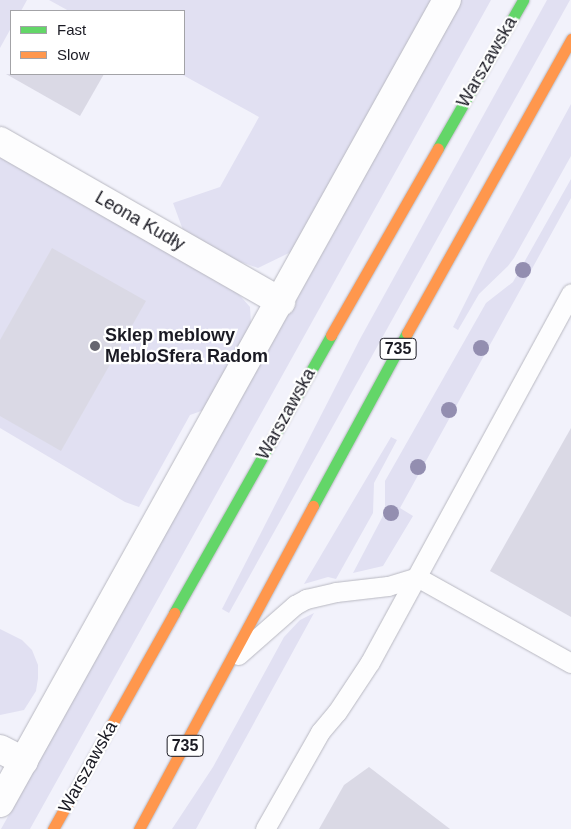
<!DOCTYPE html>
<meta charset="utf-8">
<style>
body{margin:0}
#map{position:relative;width:571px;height:829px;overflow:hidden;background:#f2f2fb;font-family:Helvetica,sans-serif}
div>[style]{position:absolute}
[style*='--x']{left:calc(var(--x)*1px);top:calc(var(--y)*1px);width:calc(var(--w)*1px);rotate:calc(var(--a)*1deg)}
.green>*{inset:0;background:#e1e0f2}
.building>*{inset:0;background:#dad9e5}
.roads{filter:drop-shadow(0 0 1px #b8b8c1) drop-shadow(0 0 1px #b8b8c1)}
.lane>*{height:19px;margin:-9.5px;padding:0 9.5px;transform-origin:9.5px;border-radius:9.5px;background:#fdfdfe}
.street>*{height:28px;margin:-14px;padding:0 14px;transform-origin:14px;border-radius:14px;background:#fdfdfe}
.fast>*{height:11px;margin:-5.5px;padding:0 5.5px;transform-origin:5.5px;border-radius:5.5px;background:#63d668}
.slow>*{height:11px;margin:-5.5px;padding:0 5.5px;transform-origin:5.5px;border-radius:5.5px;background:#ff974d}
.trees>*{width:16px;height:16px;margin:-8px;border-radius:50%;background:#938eb0}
.dots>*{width:14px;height:14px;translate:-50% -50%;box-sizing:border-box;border:2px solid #fff;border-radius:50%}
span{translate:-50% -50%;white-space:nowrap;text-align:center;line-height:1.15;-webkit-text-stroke:4.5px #fff;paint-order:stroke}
.shield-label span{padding:1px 4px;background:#fff;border:1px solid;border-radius:4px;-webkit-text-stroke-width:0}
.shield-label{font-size:16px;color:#1a1a23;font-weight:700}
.street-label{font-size:18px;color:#1a1a23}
.poi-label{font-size:18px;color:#1a1a23;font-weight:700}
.left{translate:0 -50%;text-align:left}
.legend{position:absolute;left:10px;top:10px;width:175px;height:65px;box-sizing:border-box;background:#fff;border:1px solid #a3a3a7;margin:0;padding:6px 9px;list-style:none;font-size:15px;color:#1a1a23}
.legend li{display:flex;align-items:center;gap:10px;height:25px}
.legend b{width:25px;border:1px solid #a3a3a7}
</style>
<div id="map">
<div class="green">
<i style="clip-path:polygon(0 0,27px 0,21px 11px,11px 11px,11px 28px,0 48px)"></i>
<i style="clip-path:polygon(49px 0,431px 0,291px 252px,258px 268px,235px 260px,183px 230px,173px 203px,220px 187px,259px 117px,181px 74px,184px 74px,184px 11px,69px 11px)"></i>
<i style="clip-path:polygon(461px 0,491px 0,30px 829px,1px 829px,337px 227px)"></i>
<i style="clip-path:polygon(547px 0,570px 0,229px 613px,222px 609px,360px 339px)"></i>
<i style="clip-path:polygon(571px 104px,571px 156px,514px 258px,508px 266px,479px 294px,458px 330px,453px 327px,487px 259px)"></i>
<i style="clip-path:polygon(0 154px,235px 290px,250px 307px,251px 323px,241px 345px,204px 410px,190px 415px,139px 507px,125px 502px,0 428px)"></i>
<i style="clip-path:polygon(571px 179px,571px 198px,400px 508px,413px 516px,383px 566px,353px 573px,385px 512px,385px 481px,486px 303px,513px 282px)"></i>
<i style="clip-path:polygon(391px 437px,397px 440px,374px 483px,373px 513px,336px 579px,328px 577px,304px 584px)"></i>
<i style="clip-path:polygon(314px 613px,196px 829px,172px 829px,213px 767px,284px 637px,300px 620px)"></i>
<i style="clip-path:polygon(0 629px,22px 640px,32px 650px,38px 665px,38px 678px,36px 691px,24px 710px,0 715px)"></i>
</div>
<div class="building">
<i style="clip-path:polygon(6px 74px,104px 74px,80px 116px)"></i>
<i style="clip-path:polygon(52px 248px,146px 301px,61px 451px,0 416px,0 340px)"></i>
<i style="clip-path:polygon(571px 428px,571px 617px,490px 571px)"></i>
<i style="clip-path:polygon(369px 767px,450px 829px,319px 829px,344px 785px)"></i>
</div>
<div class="roads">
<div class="lane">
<i style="--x:238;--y:655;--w:76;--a:-41.3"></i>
<i style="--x:295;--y:605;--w:13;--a:-29"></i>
<i style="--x:306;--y:599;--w:31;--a:-13"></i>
<i style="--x:336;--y:592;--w:52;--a:-6.6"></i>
<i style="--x:388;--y:586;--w:30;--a:-17"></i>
<i style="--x:417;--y:577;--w:176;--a:29.2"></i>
<i style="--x:265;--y:829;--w:112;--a:-60.4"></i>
<i style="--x:320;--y:732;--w:26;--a:-50"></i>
<i style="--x:337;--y:712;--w:60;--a:-56.6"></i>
<i style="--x:370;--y:662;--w:420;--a:-61.4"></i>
</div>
<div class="street">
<i style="--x:0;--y:141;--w:324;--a:29.8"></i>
<i style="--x:0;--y:749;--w:27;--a:27"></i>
<i style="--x:0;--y:803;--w:919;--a:-60.9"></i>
</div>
<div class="fast">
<i style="--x:438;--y:148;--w:171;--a:-60.1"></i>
<i style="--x:313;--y:506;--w:197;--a:-61.5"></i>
<i style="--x:174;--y:613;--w:319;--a:-60.5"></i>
</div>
<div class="slow">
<i style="--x:407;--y:333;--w:337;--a:-60.8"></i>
<i style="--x:331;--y:335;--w:215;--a:-60.2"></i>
<i style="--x:53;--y:829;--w:248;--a:-60.7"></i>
<i style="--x:139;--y:829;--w:367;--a:-61.7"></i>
</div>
</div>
<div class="trees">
<i style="left:523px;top:270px"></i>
<i style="left:481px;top:348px"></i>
<i style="left:449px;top:410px"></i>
<i style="left:418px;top:467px"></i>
<i style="left:391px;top:513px"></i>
</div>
<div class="dots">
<i style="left:95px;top:346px;background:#66666f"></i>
</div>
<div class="shield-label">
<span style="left:398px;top:349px">735</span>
<span style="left:185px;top:746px">735</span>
</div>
<div class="street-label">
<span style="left:487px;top:62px;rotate:-60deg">Warszawska</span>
<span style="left:140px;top:221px;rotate:30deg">Leona Kudły</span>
<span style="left:286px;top:414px;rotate:-61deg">Warszawska</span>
<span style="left:88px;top:767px;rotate:-61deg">Warszawska</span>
</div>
<div class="poi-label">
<span class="left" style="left:105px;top:346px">Sklep meblowy<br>MebloSfera Radom</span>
</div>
<ul class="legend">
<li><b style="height:6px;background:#63d668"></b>Fast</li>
<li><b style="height:6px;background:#ff974d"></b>Slow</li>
</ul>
</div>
